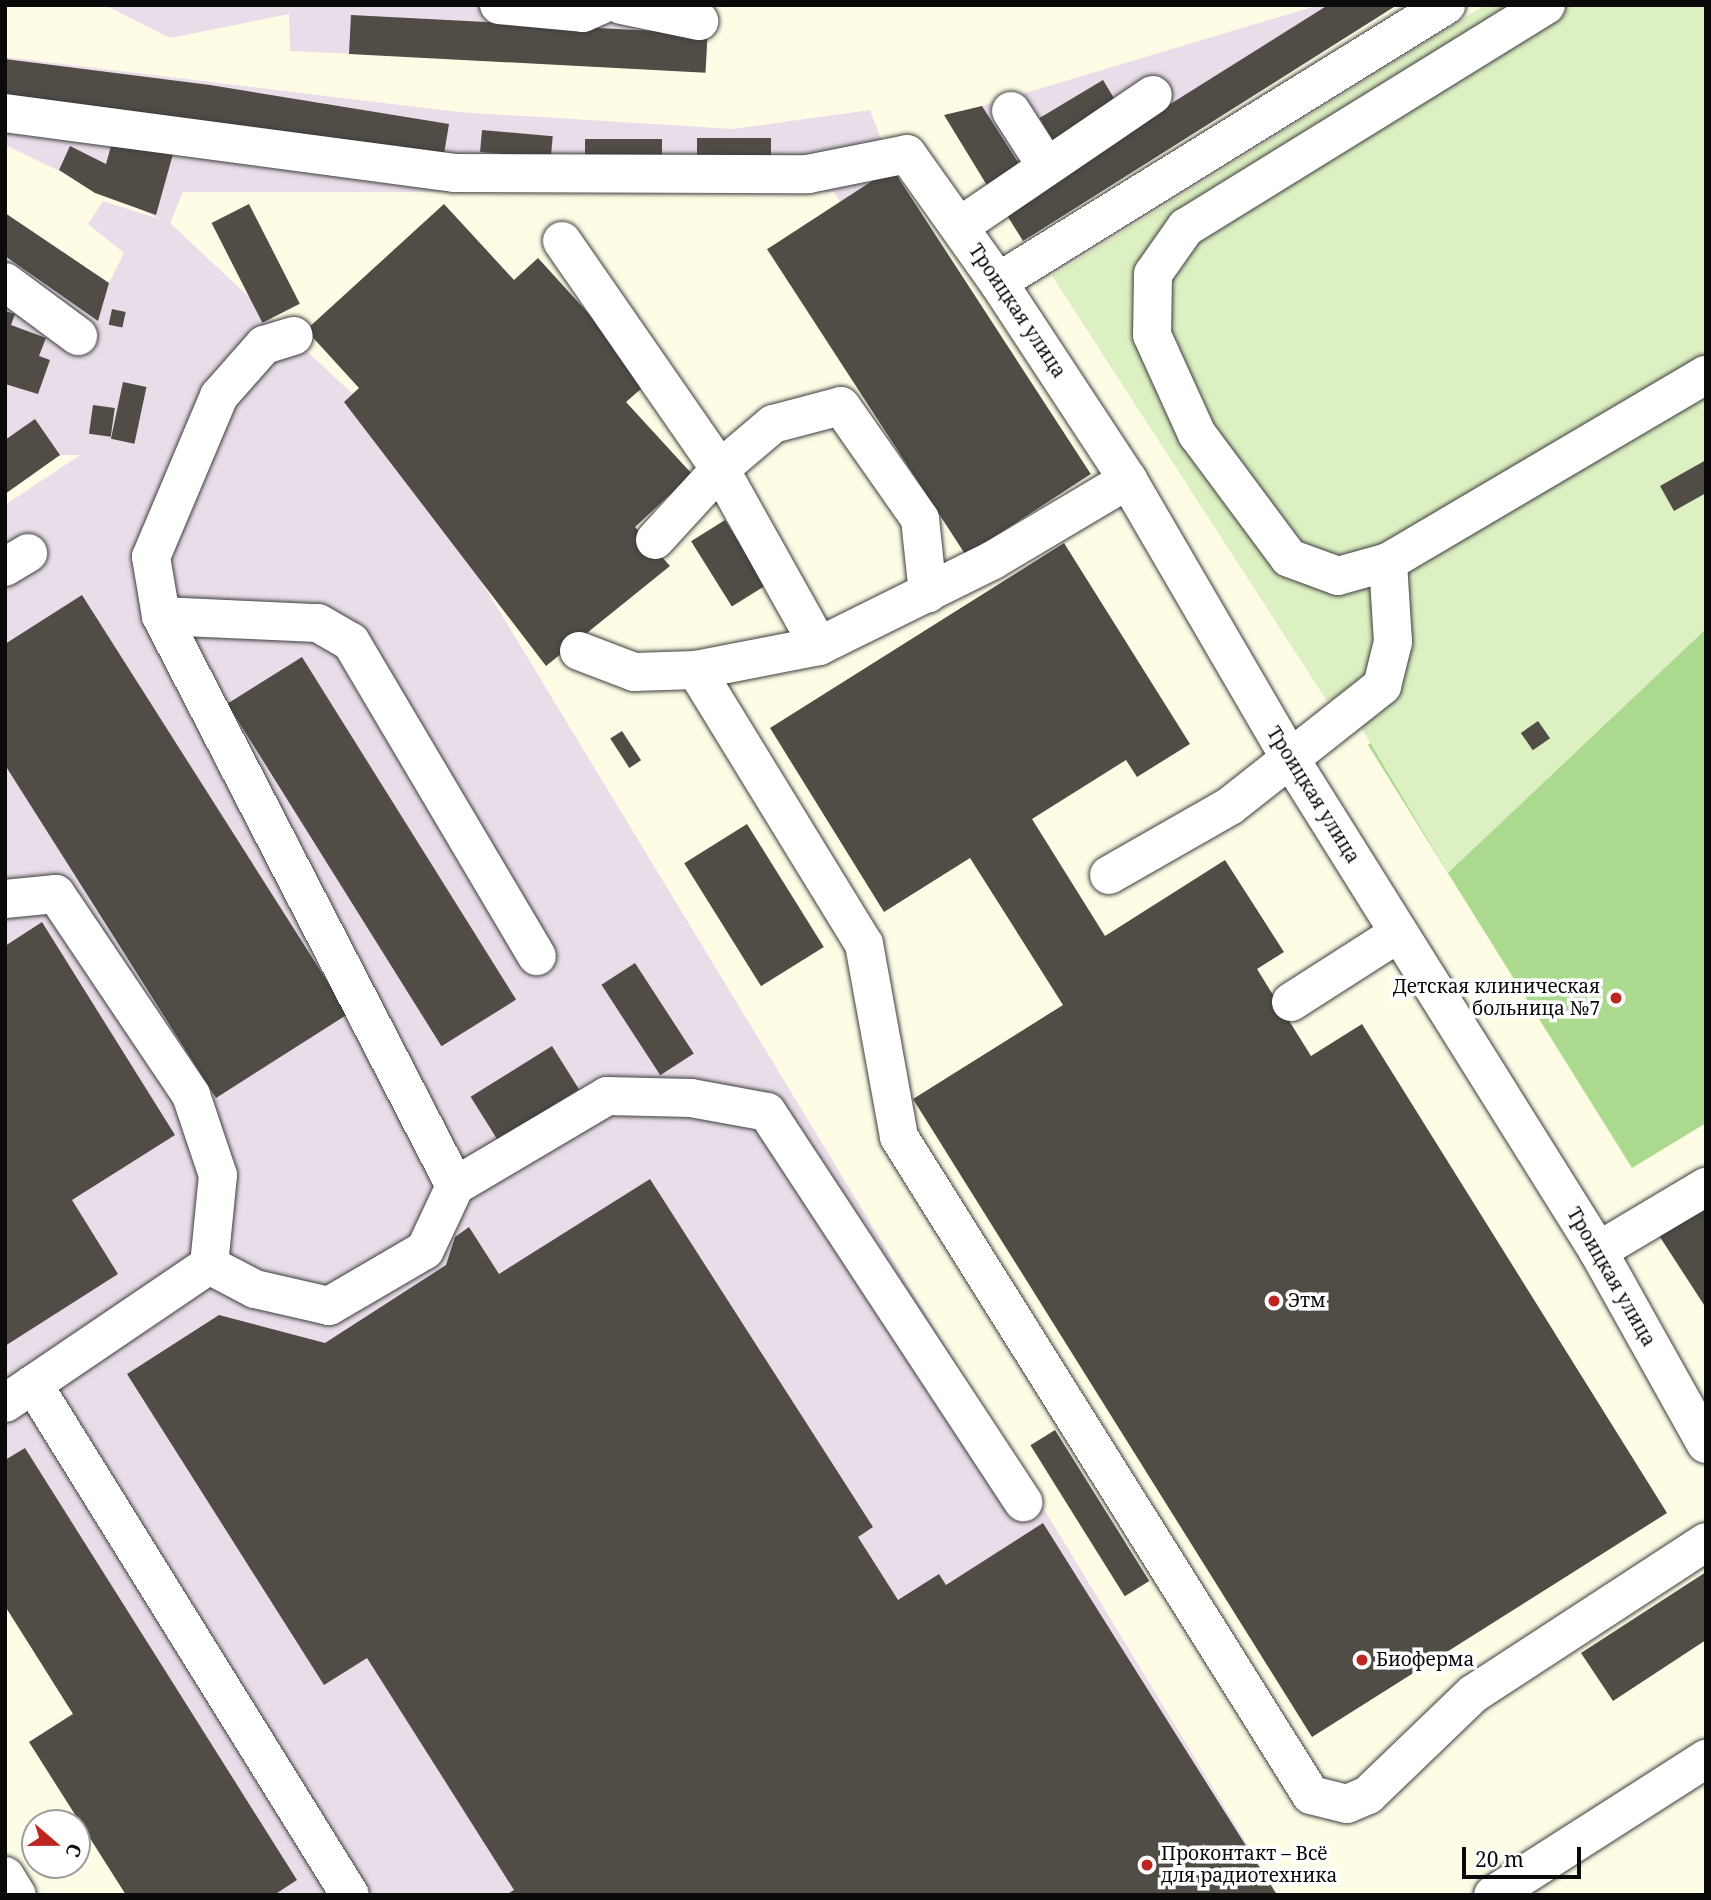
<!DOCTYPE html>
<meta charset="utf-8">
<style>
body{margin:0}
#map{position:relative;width:1711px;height:1900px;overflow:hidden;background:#fffce6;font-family:"Noto Serif",serif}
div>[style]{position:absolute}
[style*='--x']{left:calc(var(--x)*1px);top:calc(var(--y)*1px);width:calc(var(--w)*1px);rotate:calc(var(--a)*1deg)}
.industrial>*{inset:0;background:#e9ddea}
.forest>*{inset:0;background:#abda8f}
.pitch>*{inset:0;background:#dcf0c2}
.building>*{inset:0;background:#524c46;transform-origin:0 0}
.roads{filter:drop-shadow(0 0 2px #3d3d3d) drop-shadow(0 0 2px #3d3d3d)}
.minor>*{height:38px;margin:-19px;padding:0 19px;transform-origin:19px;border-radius:19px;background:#fff}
.dots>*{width:19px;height:19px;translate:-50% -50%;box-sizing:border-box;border:4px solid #fff;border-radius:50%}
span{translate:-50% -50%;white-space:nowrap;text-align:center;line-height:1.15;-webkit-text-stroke:7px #fff;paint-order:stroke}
.street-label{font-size:19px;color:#0a0a0a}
.poi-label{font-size:19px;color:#0a0a0a}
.right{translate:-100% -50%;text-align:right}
.left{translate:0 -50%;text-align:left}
.frame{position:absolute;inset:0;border:7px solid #0a0a0a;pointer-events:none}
.north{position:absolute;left:21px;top:1809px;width:70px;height:70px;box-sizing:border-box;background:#fff;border:2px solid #9d9d9d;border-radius:50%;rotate:110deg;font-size:19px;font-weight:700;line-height:28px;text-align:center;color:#0a0a0a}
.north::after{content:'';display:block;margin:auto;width:24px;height:32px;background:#bc2520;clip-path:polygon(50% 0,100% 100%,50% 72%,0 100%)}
.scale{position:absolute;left:1462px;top:1847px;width:119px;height:32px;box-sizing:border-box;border:4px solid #0a0a0a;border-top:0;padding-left:9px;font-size:21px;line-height:24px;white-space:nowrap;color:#0a0a0a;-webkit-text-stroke:5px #fff;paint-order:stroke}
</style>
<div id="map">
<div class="industrial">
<i style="clip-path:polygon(105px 5px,705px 5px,710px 9px,706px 70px,290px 51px,289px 14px,170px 38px)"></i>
<i style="clip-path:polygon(1319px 5px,1397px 5px,1023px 241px,982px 106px)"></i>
<i style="clip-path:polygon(5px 57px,458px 112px,733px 129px,870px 110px,892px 168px,840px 202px,834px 192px,183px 192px,170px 223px,357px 398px,435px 505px,1278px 1895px,126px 1895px,29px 1742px,73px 1713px,5px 1606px,5px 505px,80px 455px,60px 455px,5px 494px,5px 213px,109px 283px,124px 253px,88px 224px,103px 201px,162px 220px,5px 145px)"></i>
</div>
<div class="forest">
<i style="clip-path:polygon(1706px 512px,1706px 1123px,1632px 1168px,1368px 745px,1399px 719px)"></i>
</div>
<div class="pitch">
<i style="clip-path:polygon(1485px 5px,1706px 5px,1706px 629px,1448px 873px,1341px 694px,1327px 701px,1052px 276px)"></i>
</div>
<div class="building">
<i style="clip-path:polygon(1328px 5px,1397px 5px,1023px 241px,1003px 209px)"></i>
<i style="left:351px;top:15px;width:357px;height:39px;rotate:3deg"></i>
<i style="clip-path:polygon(5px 59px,210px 85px,449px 124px,443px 160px,5px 99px)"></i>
<i style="left:1103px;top:80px;width:31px;height:74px;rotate:59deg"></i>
<i style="clip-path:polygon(982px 106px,1021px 167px,988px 187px,944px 115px)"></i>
<i style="left:482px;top:130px;width:71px;height:22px;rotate:5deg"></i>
<i style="left:771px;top:138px;width:24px;height:74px;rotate:90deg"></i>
<i style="left:585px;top:139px;width:77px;height:23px"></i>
<i style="clip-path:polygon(70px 146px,106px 164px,111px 146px,173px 154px,156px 215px,95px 193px,59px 170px)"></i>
<i style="left:892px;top:168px;width:365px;height:149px;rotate:57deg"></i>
<i style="left:249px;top:204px;width:112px;height:42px;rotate:63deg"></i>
<i style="clip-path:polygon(444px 204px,514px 280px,538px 258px,650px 381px,626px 402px,692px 474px,635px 527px,670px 566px,546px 666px,344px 402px,359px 388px,306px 330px)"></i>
<i style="clip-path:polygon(5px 213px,109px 283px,98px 321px,5px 256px)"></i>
<i style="left:112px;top:309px;width:14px;height:16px;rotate:12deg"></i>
<i style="clip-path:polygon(5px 311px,15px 314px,11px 325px,46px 338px,39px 356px,50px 360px,38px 394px,5px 384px)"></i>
<i style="left:123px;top:382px;width:24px;height:58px;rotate:12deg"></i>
<i style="left:93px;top:405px;width:22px;height:29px;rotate:8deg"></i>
<i style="clip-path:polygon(35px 419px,60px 455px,5px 494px,5px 440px)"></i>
<i style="clip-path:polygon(1706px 460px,1706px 493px,1674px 511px,1660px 486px)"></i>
<i style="left:725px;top:520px;width:77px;height:40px;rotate:58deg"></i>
<i style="clip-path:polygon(1064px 543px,1190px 744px,1137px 777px,1126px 760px,1032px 819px,1105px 936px,1225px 860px,1284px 952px,1257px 969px,1311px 1056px,1362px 1024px,1667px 1513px,1312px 1737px,913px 1099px,1063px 1005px,970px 858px,884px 912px,770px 728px)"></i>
<i style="clip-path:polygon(82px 595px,348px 1014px,216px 1098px,5px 765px,5px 644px)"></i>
<i style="left:302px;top:657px;width:404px;height:88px;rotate:58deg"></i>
<i style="left:1538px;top:721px;width:21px;height:21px;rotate:55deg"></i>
<i style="left:622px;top:731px;width:35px;height:14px;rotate:57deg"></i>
<i style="left:747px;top:824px;width:145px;height:74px;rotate:58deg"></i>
<i style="clip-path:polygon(42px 922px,175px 1135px,72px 1200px,118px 1274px,5px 1346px,5px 946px)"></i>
<i style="left:635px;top:963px;width:108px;height:40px;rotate:57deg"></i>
<i style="left:552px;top:1046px;width:51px;height:96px;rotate:58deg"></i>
<i style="clip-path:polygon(650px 1179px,873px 1527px,858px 1537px,898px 1600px,939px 1574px,946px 1585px,1043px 1523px,1277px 1895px,506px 1895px,514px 1890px,367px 1658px,324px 1685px,127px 1374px,219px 1315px,325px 1343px,446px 1265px,455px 1237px,469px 1227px,499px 1274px)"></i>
<i style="clip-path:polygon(1706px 1203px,1706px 1308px,1658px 1234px)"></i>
<i style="left:1055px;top:1430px;width:178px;height:29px;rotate:58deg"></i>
<i style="clip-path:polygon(25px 1448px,297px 1880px,274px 1895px,126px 1895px,29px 1742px,73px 1714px,5px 1606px,5px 1460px)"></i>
<i style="clip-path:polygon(1706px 1572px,1706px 1640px,1613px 1701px,1581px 1653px)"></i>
</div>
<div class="roads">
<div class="minor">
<i style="--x:499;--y:5;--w:84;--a:5.4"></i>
<i style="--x:583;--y:13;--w:20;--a:-24"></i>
<i style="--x:621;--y:5;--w:80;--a:11.6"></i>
<i style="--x:1546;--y:5;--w:423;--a:148.3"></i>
<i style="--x:1186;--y:227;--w:57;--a:125.1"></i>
<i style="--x:1153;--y:274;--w:61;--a:90.9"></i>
<i style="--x:1152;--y:335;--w:109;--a:65.6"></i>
<i style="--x:1197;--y:434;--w:154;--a:53.4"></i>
<i style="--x:1289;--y:558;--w:52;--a:20.2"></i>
<i style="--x:1338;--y:576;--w:52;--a:-15.6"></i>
<i style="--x:1388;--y:562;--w:369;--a:-30.5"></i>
<i style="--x:1011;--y:111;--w:63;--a:57.3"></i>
<i style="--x:5;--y:113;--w:453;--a:7.6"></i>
<i style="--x:454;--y:173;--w:354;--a:0.2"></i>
<i style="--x:808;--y:174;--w:101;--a:-11.4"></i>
<i style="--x:907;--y:154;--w:157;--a:54.6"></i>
<i style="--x:998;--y:282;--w:237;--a:56.7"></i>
<i style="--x:1128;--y:480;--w:324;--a:59.8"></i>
<i style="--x:1291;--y:760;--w:579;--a:57.98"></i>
<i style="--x:1598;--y:1251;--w:221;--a:60.8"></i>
<i style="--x:960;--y:226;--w:233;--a:-34.2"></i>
<i style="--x:562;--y:241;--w:277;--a:55.3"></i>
<i style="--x:720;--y:469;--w:203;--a:60.8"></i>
<i style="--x:5;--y:282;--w:91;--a:36.5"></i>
<i style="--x:998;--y:282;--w:527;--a:-31.73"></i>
<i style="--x:655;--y:540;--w:96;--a:-47.5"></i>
<i style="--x:720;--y:469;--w:70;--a:-40.3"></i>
<i style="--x:773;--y:424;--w:70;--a:-14.8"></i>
<i style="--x:841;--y:406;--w:138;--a:55"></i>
<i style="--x:920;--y:519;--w:75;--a:83.9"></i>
<i style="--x:5;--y:567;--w:27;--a:-31"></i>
<i style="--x:161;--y:616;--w:157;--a:2.6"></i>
<i style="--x:318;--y:623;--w:38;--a:30"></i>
<i style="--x:351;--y:642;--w:365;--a:59.4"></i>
<i style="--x:579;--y:651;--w:59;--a:20.9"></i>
<i style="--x:634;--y:672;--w:62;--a:-1.8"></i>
<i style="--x:696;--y:670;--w:125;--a:-11"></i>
<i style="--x:819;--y:646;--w:194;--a:-26.3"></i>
<i style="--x:993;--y:560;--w:157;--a:-30.7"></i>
<i style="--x:696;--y:670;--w:321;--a:58.5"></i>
<i style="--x:864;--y:944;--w:196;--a:79.7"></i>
<i style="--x:899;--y:1137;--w:776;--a:57.95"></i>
<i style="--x:1311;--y:1795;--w:37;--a:14"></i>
<i style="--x:1347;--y:1804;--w:23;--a:-23"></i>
<i style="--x:1368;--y:1795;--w:146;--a:-43.9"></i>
<i style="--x:1473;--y:1694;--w:278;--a:-33.1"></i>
<i style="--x:1109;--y:875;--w:139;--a:-29.7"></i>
<i style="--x:1230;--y:806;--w:194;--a:-38.3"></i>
<i style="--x:1382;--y:686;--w:45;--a:-76"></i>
<i style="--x:1393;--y:642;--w:80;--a:-93.6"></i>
<i style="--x:5;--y:899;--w:51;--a:-5.6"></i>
<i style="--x:56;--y:894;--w:242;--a:56.1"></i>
<i style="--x:191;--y:1095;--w:84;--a:71.4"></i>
<i style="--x:218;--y:1175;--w:90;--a:95.7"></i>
<i style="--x:209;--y:1265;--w:246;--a:145.9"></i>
<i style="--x:1291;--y:1002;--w:128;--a:-32.6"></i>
<i style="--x:455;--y:1186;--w:177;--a:-30.6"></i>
<i style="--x:607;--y:1096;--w:84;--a:1.4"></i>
<i style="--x:691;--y:1098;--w:77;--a:10.4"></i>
<i style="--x:767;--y:1112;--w:467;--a:56.7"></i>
<i style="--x:1598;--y:1251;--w:126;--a:-30.7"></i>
<i style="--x:209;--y:1265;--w:52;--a:27.6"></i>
<i style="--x:255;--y:1289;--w:76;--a:12.9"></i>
<i style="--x:329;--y:1306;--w:111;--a:-30.3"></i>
<i style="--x:425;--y:1250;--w:71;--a:-64.9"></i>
<i style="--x:455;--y:1186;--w:641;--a:-117.28"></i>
<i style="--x:161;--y:616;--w:60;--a:-99.6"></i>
<i style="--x:151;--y:557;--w:175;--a:-67.1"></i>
<i style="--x:219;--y:396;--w:68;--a:-48.6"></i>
<i style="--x:264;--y:345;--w:31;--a:-17"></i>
<i style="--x:33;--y:1384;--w:601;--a:58.19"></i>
<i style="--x:5;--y:1876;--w:22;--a:58"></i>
<i style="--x:1493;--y:1895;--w:253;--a:-32.6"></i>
</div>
</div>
<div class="dots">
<i style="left:1616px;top:998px;background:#bc2520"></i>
<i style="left:1274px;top:1301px;background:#bc2520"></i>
<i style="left:1362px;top:1660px;background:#bc2520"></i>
<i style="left:1147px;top:1865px;background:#bc2520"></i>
</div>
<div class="street-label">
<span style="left:1017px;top:311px;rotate:56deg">Троицкая улица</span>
<span style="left:1313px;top:795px;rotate:58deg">Троицкая улица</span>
<span style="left:1611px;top:1277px;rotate:60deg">Троицкая улица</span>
</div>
<div class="poi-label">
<span class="right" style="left:1600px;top:998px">Детская клиническая<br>больница №7</span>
<span class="left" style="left:1288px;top:1301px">Этм</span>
<span class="left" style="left:1376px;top:1660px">Биоферма</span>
<span class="left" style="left:1161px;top:1865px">Проконтакт – Всё<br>для радиотехника</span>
</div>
<div class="frame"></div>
<div class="north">С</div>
<div class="scale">20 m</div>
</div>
